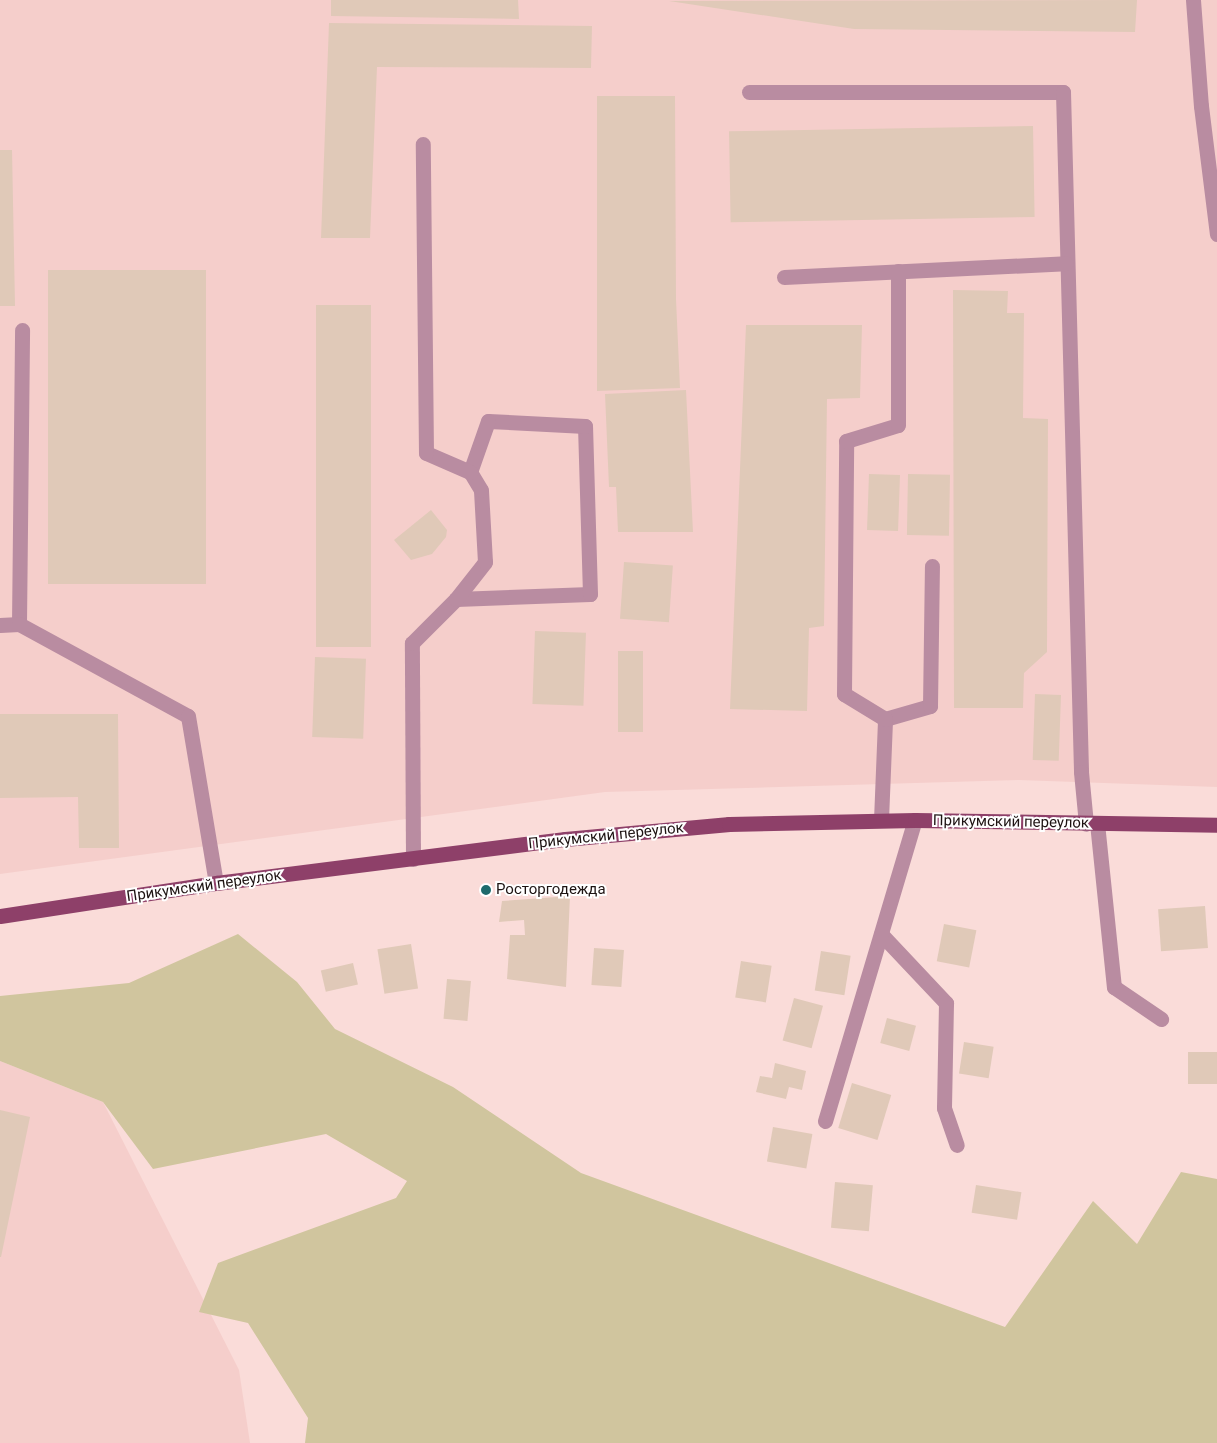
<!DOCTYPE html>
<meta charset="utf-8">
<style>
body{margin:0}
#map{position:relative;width:1217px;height:1443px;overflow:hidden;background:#fadcd9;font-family:Roboto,sans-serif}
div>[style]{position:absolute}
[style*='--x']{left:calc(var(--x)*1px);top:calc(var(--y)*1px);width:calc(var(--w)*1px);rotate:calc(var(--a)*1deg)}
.built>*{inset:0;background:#f5cecb}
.green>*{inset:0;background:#d0c59e}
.building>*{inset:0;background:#e0c9b8;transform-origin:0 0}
.lane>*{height:15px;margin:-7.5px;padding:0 7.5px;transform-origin:7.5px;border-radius:7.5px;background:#b98ca1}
.primary>*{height:15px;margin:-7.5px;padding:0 7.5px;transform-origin:7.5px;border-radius:7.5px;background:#8e4069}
.dots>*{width:14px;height:14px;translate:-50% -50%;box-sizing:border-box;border:2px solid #fff;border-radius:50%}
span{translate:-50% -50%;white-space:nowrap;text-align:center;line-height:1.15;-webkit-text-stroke:4px #fff;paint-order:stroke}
.street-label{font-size:15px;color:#1d1312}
.poi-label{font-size:15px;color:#1d1312}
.left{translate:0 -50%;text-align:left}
</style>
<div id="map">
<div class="built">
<i style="clip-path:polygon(0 0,1217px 0,1217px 787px,1019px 780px,605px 792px,0 874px)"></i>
<i style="clip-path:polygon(0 1061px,103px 1102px,239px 1370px,250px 1443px,0 1443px)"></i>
</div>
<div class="green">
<i style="clip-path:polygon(238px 934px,297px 982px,335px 1029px,453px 1087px,581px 1173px,1005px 1327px,1093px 1201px,1137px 1244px,1181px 1172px,1217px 1179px,1217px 1443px,305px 1443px,308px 1418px,248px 1323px,199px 1312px,218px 1263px,396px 1198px,407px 1181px,326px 1134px,153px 1169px,103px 1102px,0 1061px,0 996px,129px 983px)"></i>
</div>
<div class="building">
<i style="clip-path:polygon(331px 0,518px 0,519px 19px,331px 16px)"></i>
<i style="clip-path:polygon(1137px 0,1135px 32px,854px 29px,669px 1px)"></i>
<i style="clip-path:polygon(329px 23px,592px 26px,591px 68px,377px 67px,370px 238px,321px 238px)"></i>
<i style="clip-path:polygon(597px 96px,675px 96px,676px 299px,680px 388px,597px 391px)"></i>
<i style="left:1033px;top:126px;width:91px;height:304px;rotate:89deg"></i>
<i style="clip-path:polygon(0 150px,12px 150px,15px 306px,0 306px)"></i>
<i style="left:48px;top:270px;width:158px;height:314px"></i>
<i style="clip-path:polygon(953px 290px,1008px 291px,1007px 313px,1024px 313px,1023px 418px,1048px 419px,1047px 652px,1024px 673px,1023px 708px,954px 708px)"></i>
<i style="left:316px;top:305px;width:55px;height:342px"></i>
<i style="clip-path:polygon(746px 325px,862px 325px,860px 398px,827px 399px,824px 626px,809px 628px,807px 711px,730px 709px)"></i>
<i style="clip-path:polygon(686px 390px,693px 532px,618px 532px,616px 487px,609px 487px,605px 394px)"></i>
<i style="left:869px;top:474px;width:31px;height:56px;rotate:2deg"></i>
<i style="left:908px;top:474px;width:42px;height:61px;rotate:1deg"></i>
<i style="clip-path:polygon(431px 510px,447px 530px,446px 537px,432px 554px,411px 560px,394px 540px)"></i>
<i style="left:624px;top:562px;width:49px;height:57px;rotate:4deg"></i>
<i style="left:535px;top:631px;width:51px;height:73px;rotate:2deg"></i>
<i style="left:618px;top:651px;width:25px;height:81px"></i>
<i style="left:315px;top:657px;width:51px;height:80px;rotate:2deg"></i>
<i style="left:1035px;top:694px;width:26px;height:66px;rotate:2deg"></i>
<i style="clip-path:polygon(0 714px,118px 714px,119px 848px,79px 848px,78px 797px,0 798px)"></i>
<i style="clip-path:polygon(570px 896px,566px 987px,507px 979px,510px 935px,525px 935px,524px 920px,499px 922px,502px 901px)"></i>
<i style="left:1205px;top:906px;width:42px;height:47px;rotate:86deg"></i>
<i style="left:944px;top:924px;width:33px;height:38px;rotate:11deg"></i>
<i style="left:411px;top:944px;width:45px;height:34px;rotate:81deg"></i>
<i style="left:594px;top:948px;width:30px;height:37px;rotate:4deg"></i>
<i style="left:821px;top:951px;width:30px;height:40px;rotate:9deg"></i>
<i style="left:741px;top:961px;width:31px;height:37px;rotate:9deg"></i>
<i style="left:353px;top:963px;width:22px;height:33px;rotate:77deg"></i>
<i style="left:447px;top:979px;width:24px;height:40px;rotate:5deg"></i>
<i style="left:794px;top:998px;width:30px;height:44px;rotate:15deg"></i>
<i style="left:887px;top:1018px;width:30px;height:26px;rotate:15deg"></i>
<i style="left:964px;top:1042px;width:30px;height:32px;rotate:9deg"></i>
<i style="left:1217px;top:1052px;width:32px;height:29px;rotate:90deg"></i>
<i style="clip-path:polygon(775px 1063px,806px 1071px,802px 1090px,789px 1087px,786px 1099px,756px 1092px,760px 1076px,772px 1078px)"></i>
<i style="left:852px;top:1083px;width:41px;height:47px;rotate:17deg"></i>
<i style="clip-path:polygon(0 1110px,30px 1117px,1px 1257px,0 1257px)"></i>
<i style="left:773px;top:1127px;width:40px;height:35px;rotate:10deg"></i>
<i style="left:835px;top:1182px;width:38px;height:46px;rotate:5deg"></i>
<i style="left:976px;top:1185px;width:46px;height:28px;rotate:9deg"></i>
</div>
<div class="lane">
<i style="--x:1193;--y:0;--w:106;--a:85.7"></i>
<i style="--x:1201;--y:106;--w:129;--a:82.9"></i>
<i style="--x:749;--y:92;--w:314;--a:0"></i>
<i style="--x:1063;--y:92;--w:680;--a:88.48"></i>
<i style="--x:1081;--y:772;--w:52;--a:84.5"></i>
<i style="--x:784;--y:277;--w:282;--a:-2.8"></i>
<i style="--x:456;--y:599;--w:134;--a:-2.1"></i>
<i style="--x:590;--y:594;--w:168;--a:-91.7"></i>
<i style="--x:585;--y:426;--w:97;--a:-177"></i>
<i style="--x:488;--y:421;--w:54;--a:109.4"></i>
<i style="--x:19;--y:624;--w:294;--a:-89.4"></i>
<i style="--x:0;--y:625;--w:19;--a:-3"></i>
<i style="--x:19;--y:624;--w:192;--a:28.6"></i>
<i style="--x:188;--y:716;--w:169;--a:80.5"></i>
<i style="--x:885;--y:719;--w:47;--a:-16.1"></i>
<i style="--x:930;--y:706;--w:140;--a:-89.2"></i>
<i style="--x:881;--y:820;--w:101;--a:-87.7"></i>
<i style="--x:885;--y:719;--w:48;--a:-148.6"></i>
<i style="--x:844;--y:694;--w:253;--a:-89.5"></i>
<i style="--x:846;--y:441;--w:54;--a:-17.1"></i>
<i style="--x:898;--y:425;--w:154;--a:-90"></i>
<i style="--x:1097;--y:823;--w:165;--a:84.1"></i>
<i style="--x:1114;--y:987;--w:57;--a:34.2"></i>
<i style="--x:413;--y:859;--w:216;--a:-90.3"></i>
<i style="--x:412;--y:643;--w:62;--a:-45"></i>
<i style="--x:456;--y:599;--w:47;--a:-51.9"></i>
<i style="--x:485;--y:562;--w:72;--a:-93.2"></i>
<i style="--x:481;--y:490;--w:21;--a:-121"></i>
<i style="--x:470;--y:472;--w:48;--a:-156.6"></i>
<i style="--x:426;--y:453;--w:309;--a:-90.6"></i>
<i style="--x:881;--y:934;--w:95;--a:46.7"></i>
<i style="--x:946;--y:1003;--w:105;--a:91.1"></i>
<i style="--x:944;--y:1108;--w:39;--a:71"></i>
<i style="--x:825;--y:1121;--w:314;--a:-73.4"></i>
</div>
<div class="primary">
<i style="--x:0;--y:916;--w:219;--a:-8.7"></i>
<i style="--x:216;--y:883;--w:352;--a:-7.2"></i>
<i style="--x:565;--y:839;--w:165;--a:-5.2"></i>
<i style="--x:729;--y:824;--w:186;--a:-1.2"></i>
<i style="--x:915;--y:820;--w:302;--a:0.9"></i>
</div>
<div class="dots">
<i style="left:486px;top:890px;background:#1e6a6c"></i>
</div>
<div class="street-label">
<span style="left:1011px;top:822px;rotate:1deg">Прикумский переулок</span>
<span style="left:606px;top:836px;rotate:-6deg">Прикумский переулок</span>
<span style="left:204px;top:886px;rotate:-8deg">Прикумский переулок</span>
</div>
<div class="poi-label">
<span class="left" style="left:496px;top:890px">Росторгодежда</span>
</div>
</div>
